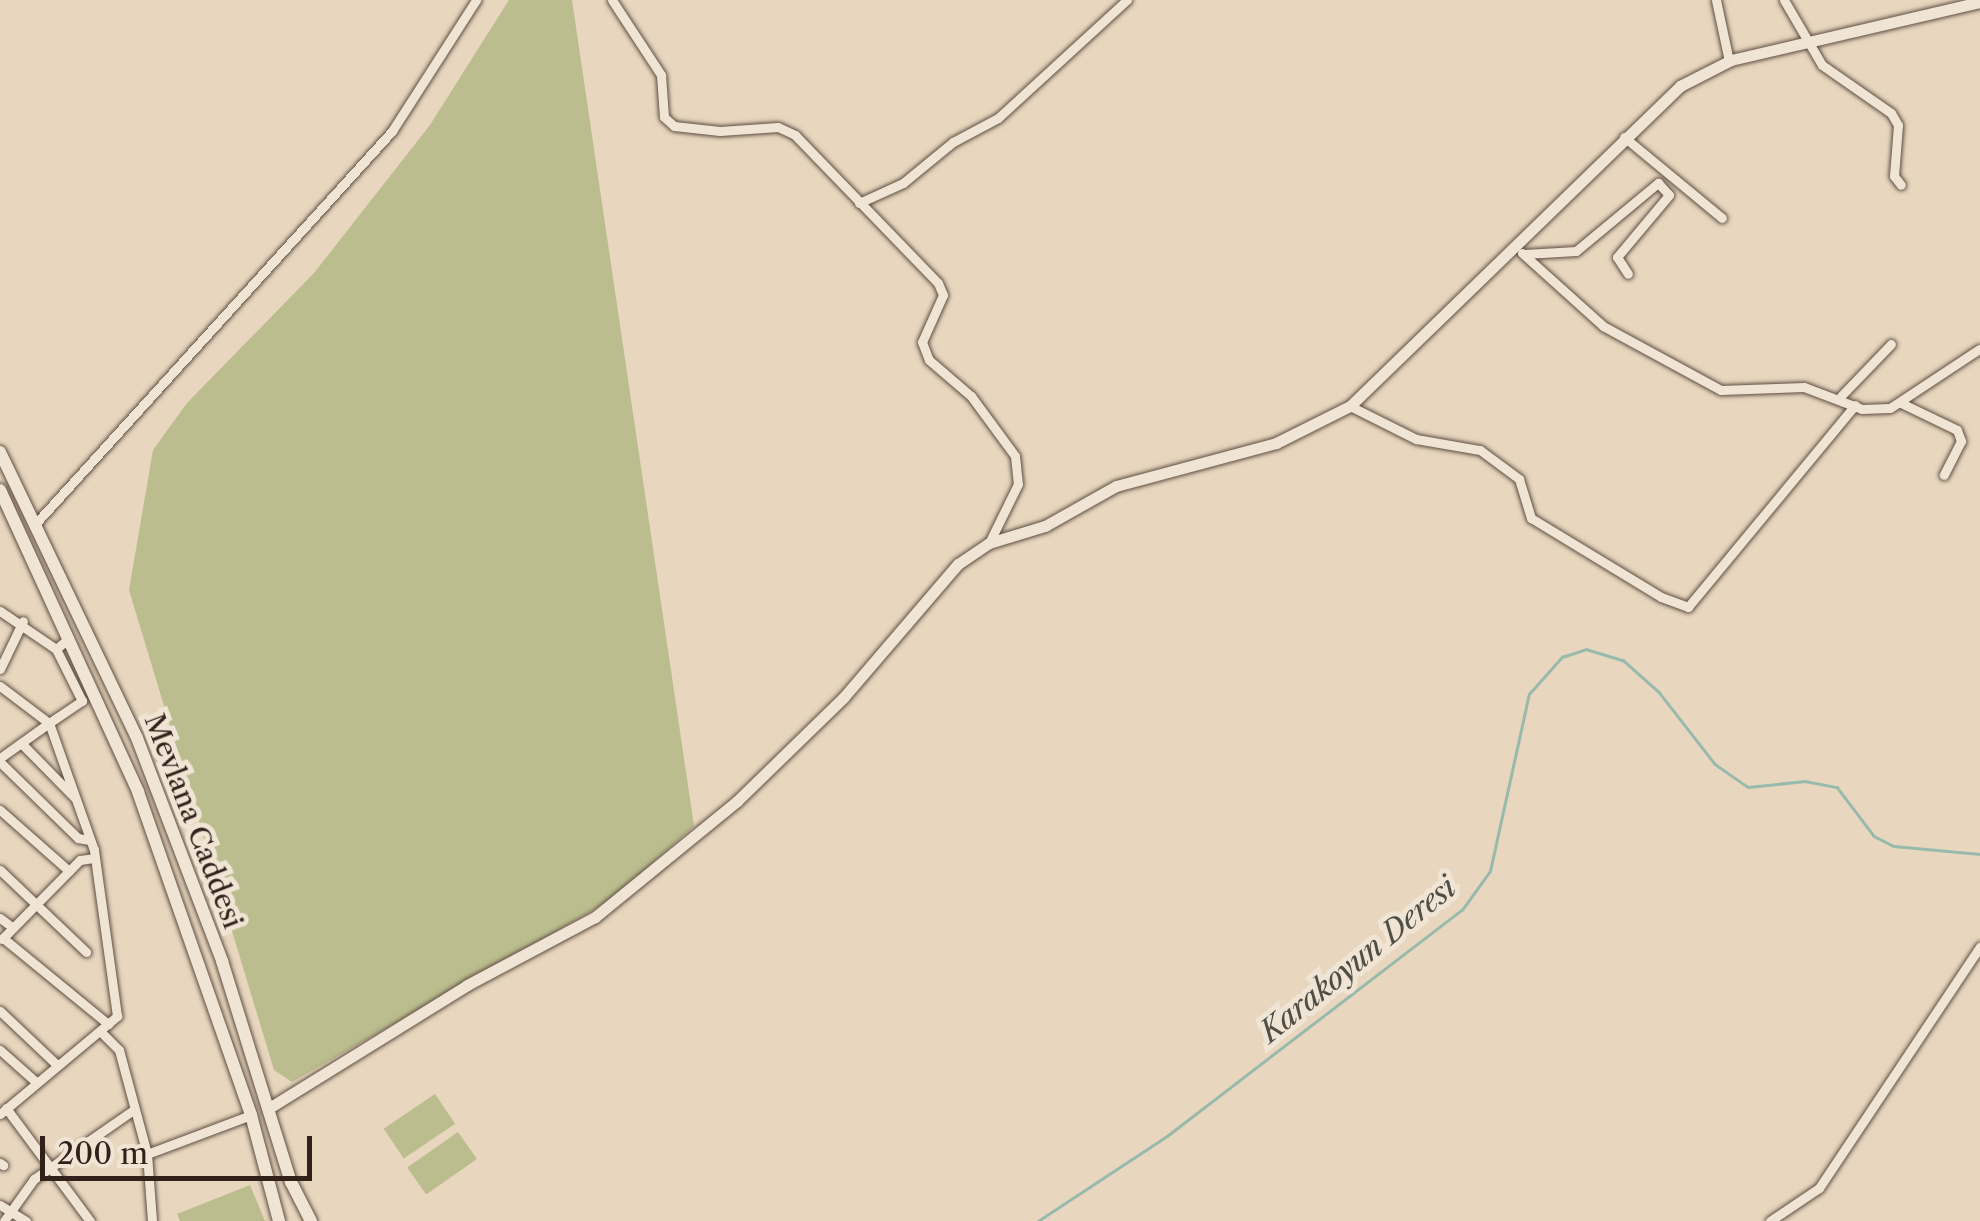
<!DOCTYPE html>
<style>
body{margin:0}
#map{position:relative;width:1980px;height:1221px;overflow:hidden;background:#e8d7be;font-family:"Libre Caslon Text",serif}
div>[style]{position:absolute}
[style*='--x']{left:calc(var(--x)*1px);top:calc(var(--y)*1px);width:calc(var(--w)*1px);rotate:calc(var(--a)*1deg)}
.green>*{inset:0;background:#bbbd8e;transform-origin:0 0}
.stream>*{height:2.5px;margin:-1.25px;padding:0 1.25px;transform-origin:1.25px;border-radius:1.25px;background:#98baad}
.roads{filter:drop-shadow(0 0 2px #5f4e43) drop-shadow(0 0 2px #5f4e43)}
.minor>*{height:9px;margin:-4.5px;padding:0 4.5px;transform-origin:4.5px;border-radius:4.5px;background:#f0e5d5}
.tertiary>*{height:11px;margin:-5.5px;padding:0 5.5px;transform-origin:5.5px;border-radius:5.5px;background:#f0e5d5}
.secondary>*{height:12px;margin:-6px;padding:0 6px;transform-origin:6px;border-radius:6px;background:#f0e5d5}
span{translate:-50% -50%;white-space:nowrap;text-align:center;line-height:1.15;-webkit-text-stroke:10px #f0e5d5;paint-order:stroke}
.street-label{font-size:28px;color:#31211a}
.water-label{font-size:30px;color:#504f46;font-style:italic}
.scale{position:absolute;left:40px;top:1136px;width:272px;height:45px;box-sizing:border-box;border:5px solid #31211a;border-top:0;padding-left:12px;font-size:30px;line-height:35px;white-space:nowrap;color:#31211a;-webkit-text-stroke:8px #f0e5d5;paint-order:stroke}
</style>
<div id="map">
<div class="green">
<i style="clip-path:polygon(509px 0,572px 0,694px 826px,609px 901px,292px 1082px,274px 1070px,129px 590px,153px 450px,187px 403px,314px 273px,430px 125px)"></i>
<i style="left:435px;top:1094px;width:36px;height:62px;rotate:56deg"></i>
<i style="left:458px;top:1132px;width:33px;height:62px;rotate:55deg"></i>
<i style="clip-path:polygon(250px 1185px,265px 1221px,180px 1221px,177px 1214px)"></i>
</div>
<div class="stream">
<i style="--x:1038;--y:1221;--w:154;--a:-33.4"></i>
<i style="--x:1167;--y:1136;--w:372;--a:-37.5"></i>
<i style="--x:1462;--y:910;--w:48;--a:-54.3"></i>
<i style="--x:1490;--y:871;--w:181;--a:-77.6"></i>
<i style="--x:1529;--y:694;--w:50;--a:-48.3"></i>
<i style="--x:1562;--y:657;--w:25;--a:-18"></i>
<i style="--x:1586;--y:649;--w:39;--a:17"></i>
<i style="--x:1623;--y:660;--w:48;--a:41.6"></i>
<i style="--x:1659;--y:692;--w:91;--a:52.1"></i>
<i style="--x:1715;--y:764;--w:40;--a:34.9"></i>
<i style="--x:1748;--y:787;--w:57;--a:-6"></i>
<i style="--x:1805;--y:781;--w:33;--a:11"></i>
<i style="--x:1837;--y:787;--w:61;--a:52.9"></i>
<i style="--x:1874;--y:836;--w:22;--a:27"></i>
<i style="--x:1894;--y:846;--w:86;--a:5.3"></i>
</div>
<div class="roads">
<div class="minor">
<i style="--x:612;--y:0;--w:90;--a:56.8"></i>
<i style="--x:661;--y:75;--w:42;--a:85.9"></i>
<i style="--x:664;--y:117;--w:13;--a:42"></i>
<i style="--x:674;--y:126;--w:46;--a:6.2"></i>
<i style="--x:720;--y:131;--w:58;--a:-3.9"></i>
<i style="--x:778;--y:127;--w:19;--a:25"></i>
<i style="--x:795;--y:135;--w:206;--a:46"></i>
<i style="--x:938;--y:283;--w:13;--a:67"></i>
<i style="--x:943;--y:295;--w:51;--a:114.1"></i>
<i style="--x:922;--y:342;--w:19;--a:69"></i>
<i style="--x:929;--y:360;--w:55;--a:40.6"></i>
<i style="--x:971;--y:396;--w:74;--a:53.7"></i>
<i style="--x:1015;--y:456;--w:28;--a:84"></i>
<i style="--x:1018;--y:484;--w:66;--a:116.2"></i>
<i style="--x:1716;--y:0;--w:62;--a:78"></i>
<i style="--x:1784;--y:0;--w:75;--a:59.7"></i>
<i style="--x:1822;--y:65;--w:84;--a:34.8"></i>
<i style="--x:1891;--y:113;--w:14;--a:60"></i>
<i style="--x:1898;--y:125;--w:51;--a:94.5"></i>
<i style="--x:1894;--y:176;--w:11;--a:52"></i>
<i style="--x:1624;--y:137;--w:127;--a:39.6"></i>
<i style="--x:859;--y:203;--w:48;--a:-24.4"></i>
<i style="--x:903;--y:183;--w:65;--a:-39.4"></i>
<i style="--x:953;--y:142;--w:51;--a:-28.1"></i>
<i style="--x:998;--y:118;--w:175;--a:-42.5"></i>
<i style="--x:1522;--y:253;--w:109;--a:42"></i>
<i style="--x:1603;--y:326;--w:134;--a:28.5"></i>
<i style="--x:1721;--y:390;--w:83;--a:-2.1"></i>
<i style="--x:1804;--y:387;--w:62;--a:20.8"></i>
<i style="--x:1862;--y:409;--w:28;--a:-2"></i>
<i style="--x:1890;--y:408;--w:107;--a:-33.5"></i>
<i style="--x:1525;--y:254;--w:51;--a:-3.4"></i>
<i style="--x:1576;--y:251;--w:107;--a:-39.7"></i>
<i style="--x:1658;--y:183;--w:16;--a:47"></i>
<i style="--x:1669;--y:195;--w:81;--a:130"></i>
<i style="--x:1617;--y:257;--w:20;--a:57"></i>
<i style="--x:1841;--y:396;--w:72;--a:-46.1"></i>
<i style="--x:1901;--y:403;--w:62;--a:25.7"></i>
<i style="--x:1957;--y:430;--w:12;--a:70"></i>
<i style="--x:1961;--y:441;--w:38;--a:117"></i>
<i style="--x:1350;--y:406;--w:74;--a:26.6"></i>
<i style="--x:1416;--y:439;--w:65;--a:9.8"></i>
<i style="--x:1480;--y:450;--w:49;--a:36.6"></i>
<i style="--x:1519;--y:479;--w:41;--a:72.9"></i>
<i style="--x:1531;--y:518;--w:152;--a:31.3"></i>
<i style="--x:1661;--y:597;--w:29;--a:20"></i>
<i style="--x:1688;--y:607;--w:262;--a:-50.4"></i>
<i style="--x:37;--y:522;--w:528;--a:-47.76"></i>
<i style="--x:392;--y:131;--w:156;--a:-57.3"></i>
<i style="--x:0;--y:611;--w:68;--a:34.2"></i>
<i style="--x:56;--y:649;--w:17;--a:-40"></i>
<i style="--x:0;--y:669;--w:53;--a:-64.4"></i>
<i style="--x:0;--y:686;--w:61;--a:37.1"></i>
<i style="--x:49;--y:723;--w:60;--a:144.5"></i>
<i style="--x:21;--y:743;--w:77;--a:45.5"></i>
<i style="--x:0;--y:762;--w:109;--a:44.3"></i>
<i style="--x:78;--y:838;--w:10;--a:11"></i>
<i style="--x:0;--y:810;--w:92;--a:41.5"></i>
<i style="--x:0;--y:870;--w:119;--a:43.6"></i>
<i style="--x:0;--y:918;--w:15;--a:37"></i>
<i style="--x:3;--y:938;--w:136;--a:39.3"></i>
<i style="--x:2;--y:939;--w:111;--a:-45.4"></i>
<i style="--x:80;--y:860;--w:15;--a:-8"></i>
<i style="--x:0;--y:1011;--w:76;--a:43.4"></i>
<i style="--x:100;--y:1031;--w:27;--a:45"></i>
<i style="--x:119;--y:1050;--w:108;--a:74.9"></i>
<i style="--x:147;--y:1154;--w:67;--a:85.7"></i>
<i style="--x:0;--y:1050;--w:48;--a:41.6"></i>
<i style="--x:6;--y:1108;--w:141;--a:53.4"></i>
<i style="--x:0;--y:1114;--w:153;--a:-39.9"></i>
<i style="--x:117;--y:1016;--w:168;--a:-97.9"></i>
<i style="--x:94;--y:850;--w:135;--a:-109.5"></i>
<i style="--x:49;--y:723;--w:40;--a:-34"></i>
<i style="--x:82;--y:701;--w:58;--a:-116.6"></i>
<i style="--x:147;--y:1154;--w:111;--a:-20.6"></i>
<i style="--x:0;--y:1163;--w:4;--a:34"></i>
<i style="--x:0;--y:1205;--w:31;--a:32"></i>
<i style="--x:4;--y:1221;--w:52;--a:-54.5"></i>
<i style="--x:34;--y:1179;--w:119;--a:-34.8"></i>
<i style="--x:1770;--y:1221;--w:59;--a:-34"></i>
<i style="--x:1819;--y:1188;--w:290;--a:-56.3"></i>
</div>
<div class="tertiary">
<i style="--x:269;--y:1108;--w:233;--a:-31.8"></i>
<i style="--x:467;--y:985;--w:145;--a:-28"></i>
<i style="--x:595;--y:917;--w:183;--a:-39.2"></i>
<i style="--x:737;--y:801;--w:148;--a:-44.2"></i>
<i style="--x:843;--y:698;--w:177;--a:-49.4"></i>
<i style="--x:958;--y:564;--w:37;--a:-34"></i>
<i style="--x:989;--y:543;--w:59;--a:-16.9"></i>
<i style="--x:1045;--y:526;--w:81;--a:-29.4"></i>
<i style="--x:1116;--y:486;--w:166;--a:-15"></i>
<i style="--x:1276;--y:443;--w:83;--a:-26.6"></i>
<i style="--x:1350;--y:406;--w:460;--a:-44.1"></i>
<i style="--x:1680;--y:86;--w:57;--a:-27"></i>
<i style="--x:1731;--y:60;--w:256;--a:-13.1"></i>
</div>
<div class="secondary">
<i style="--x:0;--y:452;--w:317;--a:64.4"></i>
<i style="--x:137;--y:738;--w:239;--a:69.1"></i>
<i style="--x:222;--y:961;--w:232;--a:72.7"></i>
<i style="--x:291;--y:1182;--w:44;--a:62.9"></i>
<i style="--x:0;--y:490;--w:332;--a:65.4"></i>
<i style="--x:138;--y:792;--w:342;--a:70.7"></i>
<i style="--x:251;--y:1115;--w:110;--a:75.2"></i>
</div>
</div>
<div class="street-label">
<span style="left:194px;top:821px;rotate:69deg">Mevlana Caddesi</span>
</div>
<div class="water-label">
<span style="left:1358px;top:960px;rotate:-39deg">Karakoyun Deresi</span>
</div>
<div class="scale">200 m</div>
</div>
